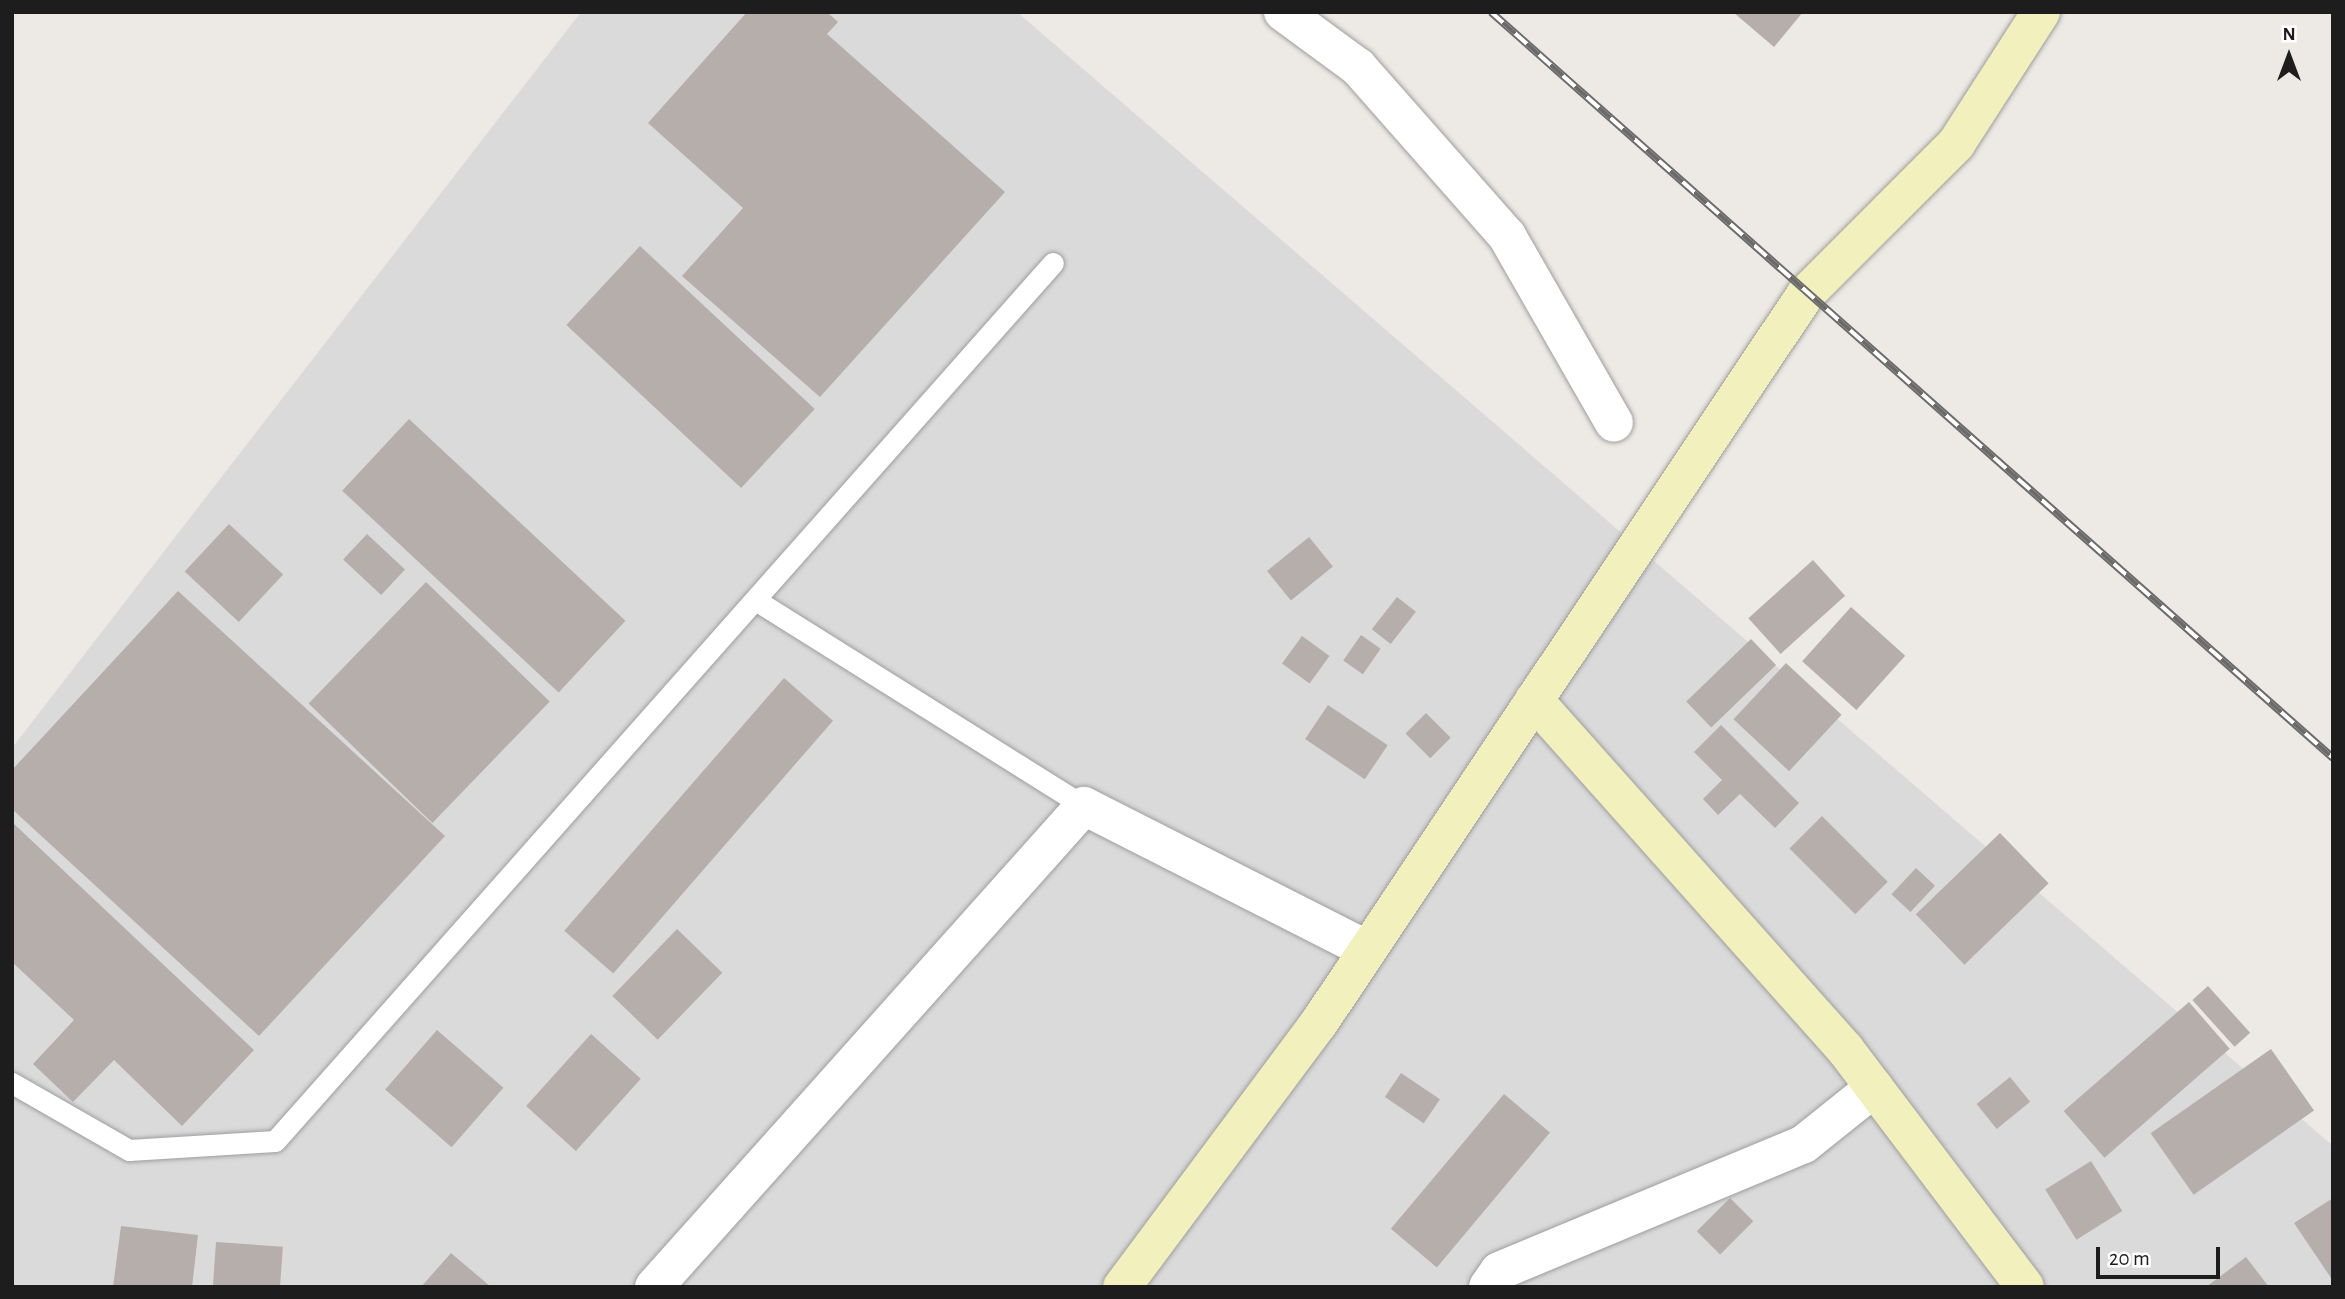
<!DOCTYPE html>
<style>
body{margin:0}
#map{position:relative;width:2345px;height:1299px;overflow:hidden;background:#ede9e4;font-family:"Alegreya Sans",sans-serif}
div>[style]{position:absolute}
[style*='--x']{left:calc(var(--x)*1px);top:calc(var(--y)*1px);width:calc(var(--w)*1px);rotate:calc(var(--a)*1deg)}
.residential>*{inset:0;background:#dbdada}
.building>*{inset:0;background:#b6aeaa;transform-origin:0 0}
.roads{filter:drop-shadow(0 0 2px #9e9e9e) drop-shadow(0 0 2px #9e9e9e)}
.lane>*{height:21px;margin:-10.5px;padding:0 10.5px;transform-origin:10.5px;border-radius:10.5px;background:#fff}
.street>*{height:38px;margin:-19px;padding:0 19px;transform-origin:19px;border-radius:19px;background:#fff}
.secondary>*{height:38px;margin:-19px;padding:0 19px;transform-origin:19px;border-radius:19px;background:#f2f0bd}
.rail>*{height:8px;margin-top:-4px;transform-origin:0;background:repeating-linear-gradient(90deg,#fff 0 16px,#6b6b6b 0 32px);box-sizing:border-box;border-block:2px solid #6b6b6b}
span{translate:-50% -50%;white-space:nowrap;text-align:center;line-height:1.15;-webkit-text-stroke:5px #fff;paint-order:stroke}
.frame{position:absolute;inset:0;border:14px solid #1d1d1d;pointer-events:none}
.north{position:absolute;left:2254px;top:21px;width:70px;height:70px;-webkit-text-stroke:5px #fff;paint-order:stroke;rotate:0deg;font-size:19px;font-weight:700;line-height:28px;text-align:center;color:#1d1d1d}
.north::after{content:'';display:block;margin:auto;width:24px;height:32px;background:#1d1d1d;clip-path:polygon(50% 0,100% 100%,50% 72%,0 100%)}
.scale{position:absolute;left:2096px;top:1247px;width:124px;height:32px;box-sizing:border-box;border:4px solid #1d1d1d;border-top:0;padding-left:9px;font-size:21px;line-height:24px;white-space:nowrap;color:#1d1d1d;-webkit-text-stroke:5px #fff;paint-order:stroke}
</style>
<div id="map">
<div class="residential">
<i style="clip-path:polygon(581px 12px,1017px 12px,2333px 1146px,2333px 1287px,12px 1287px,12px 748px)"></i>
</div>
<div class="building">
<i style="clip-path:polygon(747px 12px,827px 12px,838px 22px,827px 34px,1005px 192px,820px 397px,682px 276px,743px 208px,648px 123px)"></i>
<i style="clip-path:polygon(1733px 12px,1803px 12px,1774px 47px)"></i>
<i style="left:640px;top:246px;width:239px;height:108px;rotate:43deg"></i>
<i style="left:409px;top:419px;width:296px;height:98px;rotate:43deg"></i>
<i style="left:229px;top:524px;width:74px;height:65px;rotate:43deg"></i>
<i style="left:367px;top:534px;width:52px;height:35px;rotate:43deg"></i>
<i style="left:1309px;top:537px;width:38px;height:54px;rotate:51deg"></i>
<i style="left:1813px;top:560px;width:48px;height:87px;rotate:48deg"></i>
<i style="left:426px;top:582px;width:172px;height:169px;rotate:44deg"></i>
<i style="clip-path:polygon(178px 591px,445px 836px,259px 1036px,12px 809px,12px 770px)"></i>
<i style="left:1397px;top:597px;width:24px;height:41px;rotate:38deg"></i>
<i style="left:1851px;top:607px;width:73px;height:73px;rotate:42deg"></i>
<i style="left:1361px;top:635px;width:24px;height:31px;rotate:35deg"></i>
<i style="left:1302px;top:636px;width:34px;height:34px;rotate:36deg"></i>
<i style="left:1751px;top:639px;width:36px;height:90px;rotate:46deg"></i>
<i style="left:1786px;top:663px;width:76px;height:77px;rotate:43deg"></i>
<i style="left:784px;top:678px;width:65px;height:335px;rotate:41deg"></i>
<i style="left:1328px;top:705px;width:72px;height:41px;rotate:34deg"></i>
<i style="left:1426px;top:713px;width:35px;height:29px;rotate:45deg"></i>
<i style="clip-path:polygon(1721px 725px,1799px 803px,1775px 828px,1740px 794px,1718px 815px,1703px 799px,1722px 780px,1694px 752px)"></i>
<i style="left:1822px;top:816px;width:93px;height:46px;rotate:45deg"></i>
<i style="clip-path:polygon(12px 822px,254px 1050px,182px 1126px,114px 1060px,73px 1102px,33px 1064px,74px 1020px,12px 962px)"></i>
<i style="left:2000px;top:833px;width:70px;height:117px;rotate:46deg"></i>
<i style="left:1916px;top:868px;width:26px;height:36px;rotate:43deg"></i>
<i style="left:677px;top:929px;width:63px;height:93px;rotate:44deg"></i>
<i style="left:2208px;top:986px;width:63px;height:21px;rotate:48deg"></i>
<i style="left:2189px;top:1002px;width:62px;height:166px;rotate:49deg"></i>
<i style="left:437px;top:1030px;width:88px;height:79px;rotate:41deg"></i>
<i style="left:591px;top:1034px;width:67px;height:97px;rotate:42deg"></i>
<i style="left:2271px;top:1049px;width:75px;height:147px;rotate:55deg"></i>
<i style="left:1401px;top:1073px;width:47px;height:29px;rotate:34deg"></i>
<i style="left:2010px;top:1077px;width:32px;height:43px;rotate:51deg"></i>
<i style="left:1504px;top:1094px;width:60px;height:176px;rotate:40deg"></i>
<i style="left:2091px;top:1161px;width:59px;height:54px;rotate:58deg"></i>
<i style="left:1730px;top:1198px;width:33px;height:47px;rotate:45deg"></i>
<i style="clip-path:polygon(2333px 1198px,2333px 1276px,2331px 1278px,2294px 1223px)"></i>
<i style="clip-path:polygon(121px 1226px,198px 1235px,192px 1287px,113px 1287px)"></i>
<i style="left:216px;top:1242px;width:67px;height:45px;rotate:4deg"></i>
<i style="clip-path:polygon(451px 1253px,491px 1287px,421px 1287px)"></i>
<i style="clip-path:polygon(2246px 1257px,2269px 1287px,2206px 1287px)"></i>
</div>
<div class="roads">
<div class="lane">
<i style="--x:757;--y:601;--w:386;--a:32.1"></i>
<i style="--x:12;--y:1083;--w:135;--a:29.8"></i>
<i style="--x:129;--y:1150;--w:146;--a:-3.5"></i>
<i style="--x:275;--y:1141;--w:1173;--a:-48.46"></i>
</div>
<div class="street">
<i style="--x:1283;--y:12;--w:93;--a:36.3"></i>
<i style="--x:1358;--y:67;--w:225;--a:48.6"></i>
<i style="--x:1507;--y:236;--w:215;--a:60.2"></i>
<i style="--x:654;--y:1287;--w:645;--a:-48.2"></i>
<i style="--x:1084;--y:806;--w:318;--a:26.9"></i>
<i style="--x:1488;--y:1287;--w:19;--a:-55"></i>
<i style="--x:1499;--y:1271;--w:330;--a:-22.6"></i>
<i style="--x:1804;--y:1144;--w:90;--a:-38.7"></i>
</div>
<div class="secondary">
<i style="--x:1534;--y:700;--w:467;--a:48.3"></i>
<i style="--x:1845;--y:1049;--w:298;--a:52.9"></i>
<i style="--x:1122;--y:1287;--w:329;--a:-53.3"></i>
<i style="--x:1319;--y:1023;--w:875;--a:-56.27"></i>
<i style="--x:1805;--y:295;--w:214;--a:-45"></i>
<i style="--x:1956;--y:144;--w:157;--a:-57.2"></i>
</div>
</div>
<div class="rail">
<i style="--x:1491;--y:12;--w:1125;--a:41.54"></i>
</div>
<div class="frame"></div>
<div class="north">N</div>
<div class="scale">20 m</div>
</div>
